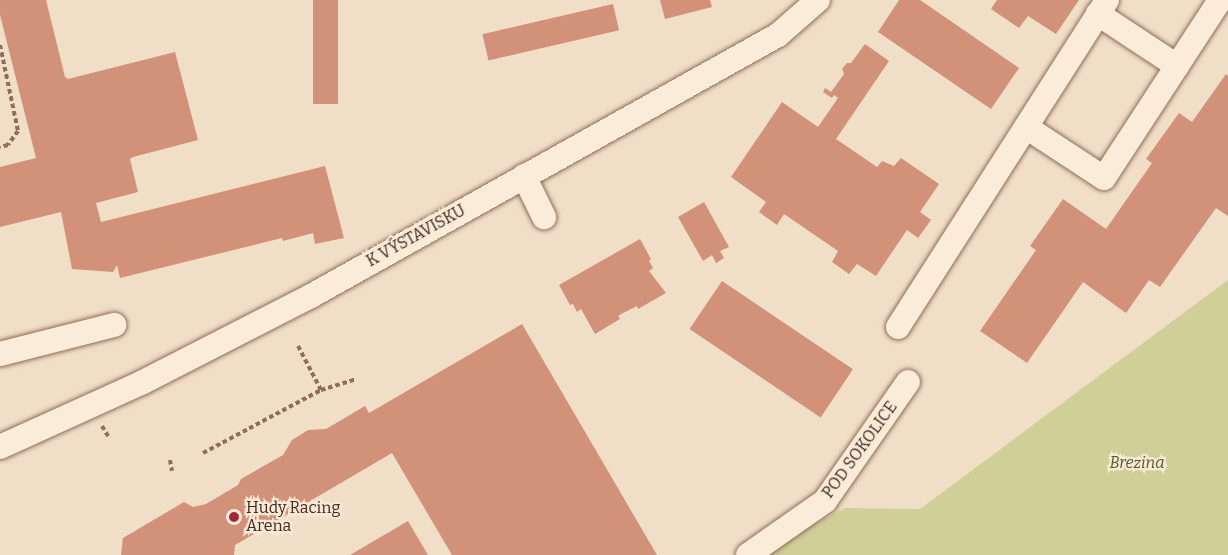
<!DOCTYPE html>
<meta charset="utf-8">
<style>
body{margin:0}
#map{position:relative;width:1228px;height:555px;overflow:hidden;background:#f1dec6;font-family:Bitter,serif}
div>[style]{position:absolute}
[style*='--x']{left:calc(var(--x)*1px);top:calc(var(--y)*1px);width:calc(var(--w)*1px);rotate:calc(var(--a)*1deg)}
.green>*{inset:0;background:#d0cf98}
.building>*{inset:0;background:#d29179;transform-origin:0 0}
.path>*{height:4px;margin-top:-2px;transform-origin:0;background:repeating-linear-gradient(90deg,#8e6e5a 0 4.5px,transparent 0 7.5px)}
.roads{filter:drop-shadow(0 0 2px #8e6e5a) drop-shadow(0 0 2px #8e6e5a)}
.minor>*{height:24px;margin:-12px;padding:0 12px;transform-origin:12px;border-radius:12px;background:#fbecda}
.dots>*{width:16px;height:16px;translate:-50% -50%;box-sizing:border-box;border:3px solid #f8e9d6;border-radius:50%}
span{translate:-50% -50%;white-space:nowrap;text-align:center;line-height:1.15;-webkit-text-stroke:4.5px #f8e9d6;paint-order:stroke}
.street-label{font-size:16px;color:#3d291f}
.park-label{font-size:16px;color:#555b24;font-style:italic}
.poi-label{font-size:16px;color:#3d291f}
.left{translate:0 -50%;text-align:left}
</style>
<div id="map">
<div class="green">
<i style="clip-path:polygon(1228px 280px,1228px 555px,756px 555px,845px 508px,920px 509px)"></i>
</div>
<div class="building">
<i style="clip-path:polygon(0 0,46px 0,65px 77px,68px 79px,175px 52px,198px 140px,133px 157px,130px 159px,138px 192px,96px 203px,101px 222px,325px 166px,344px 238px,315px 244px,313px 233px,283px 241px,282px 238px,120px 278px,117px 265px,113px 272px,72px 269px,61px 212px,0 227px,0 167px,36px 158px,0 15px)"></i>
<i style="left:313px;top:0;width:25px;height:104px"></i>
<i style="clip-path:polygon(660px 0,710px 0,712px 7px,665px 19px)"></i>
<i style="clip-path:polygon(899px 0,920px 0,1019px 68px,991px 109px,878px 32px)"></i>
<i style="clip-path:polygon(997px 0,1079px 0,1056px 34px,1028px 16px,1019px 28px,991px 9px)"></i>
<i style="left:613px;top:4px;width:27px;height:134px;rotate:77deg"></i>
<i style="clip-path:polygon(865px 44px,889px 61px,836px 139px,877px 167px,882px 161px,894px 166px,901px 158px,939px 184px,920px 212px,931px 220px,918px 238px,907px 230px,876px 276px,857px 264px,849px 274px,832px 262px,838px 251px,784px 214px,777px 225px,759px 212px,766px 202px,731px 177px,782px 102px,818px 127px,838px 98px,834px 95px,832px 98px,823px 92px,825px 88px,831px 92px,844px 74px,842px 69px,847px 63px,851px 63px)"></i>
<i style="clip-path:polygon(1226px 74px,1228px 76px,1228px 216px,1216px 208px,1160px 287px,1149px 280px,1126px 313px,1083px 282px,1027px 363px,980px 331px,1036px 250px,1030px 246px,1063px 199px,1106px 229px,1152px 163px,1146px 159px,1179px 113px,1192px 122px)"></i>
<i style="clip-path:polygon(704px 202px,729px 247px,720px 251px,724px 258px,716px 263px,712px 255px,703px 261px,678px 217px)"></i>
<i style="clip-path:polygon(640px 239px,651px 259px,649px 261px,653px 268px,649px 271px,666px 293px,638px 309px,637px 306px,623px 313px,618px 316px,620px 319px,595px 334px,581px 309px,577px 312px,573px 304px,570px 305px,559px 285px)"></i>
<i style="left:722px;top:281px;width:158px;height:58px;rotate:34deg"></i>
<i style="clip-path:polygon(522px 324px,657px 555px,452px 555px,392px 453px,235px 545px,234px 555px,121px 555px,123px 538px,184px 502px,193px 507px,206px 504px,238px 485px,241px 479px,283px 455px,292px 440px,308px 430px,326px 429px,365px 406px,369px 413px)"></i>
<i style="clip-path:polygon(408px 521px,428px 555px,350px 555px)"></i>
</div>
<div class="path">
<i style="--x:0;--y:45;--w:88;--a:78.2"></i>
<i style="--x:18;--y:131;--w:17;--a:126"></i>
<i style="--x:8;--y:145;--w:8;--a:166"></i>
<i style="--x:321;--y:390;--w:37;--a:-17"></i>
<i style="--x:102;--y:426;--w:12;--a:59"></i>
<i style="--x:203;--y:453;--w:134;--a:-28.1"></i>
<i style="--x:321;--y:390;--w:50;--a:-117.6"></i>
<i style="--x:170;--y:460;--w:11;--a:80"></i>
</div>
<div class="roads">
<div class="minor">
<i style="--x:1177;--y:66;--w:79;--a:-56.9"></i>
<i style="--x:1026;--y:127;--w:93;--a:33.2"></i>
<i style="--x:1104;--y:178;--w:134;--a:-56.9"></i>
<i style="--x:1177;--y:66;--w:95;--a:-146.6"></i>
<i style="--x:524;--y:176;--w:46;--a:64"></i>
<i style="--x:898;--y:327;--w:388;--a:-57.4"></i>
<i style="--x:0;--y:354;--w:118;--a:-14.3"></i>
<i style="--x:0;--y:447;--w:157;--a:-24.4"></i>
<i style="--x:143;--y:382;--w:189;--a:-27.1"></i>
<i style="--x:311;--y:296;--w:535;--a:-29.2"></i>
<i style="--x:778;--y:35;--w:53;--a:-41.2"></i>
<i style="--x:748;--y:555;--w:94;--a:-35"></i>
<i style="--x:825;--y:501;--w:145;--a:-55.1"></i>
</div>
</div>
<div class="dots">
<i style="left:234px;top:517px;background:#a12638"></i>
</div>
<div class="street-label">
<span style="left:416px;top:236px;rotate:-29deg">K VÝSTAVISKU</span>
<span style="left:860px;top:450px;rotate:-54deg">POD SOKOLICE</span>
</div>
<div class="park-label">
<span style="left:1137px;top:463px">Brezina</span>
</div>
<div class="poi-label">
<span class="left" style="left:246px;top:517px">Hudy Racing<br>Arena</span>
</div>
</div>
